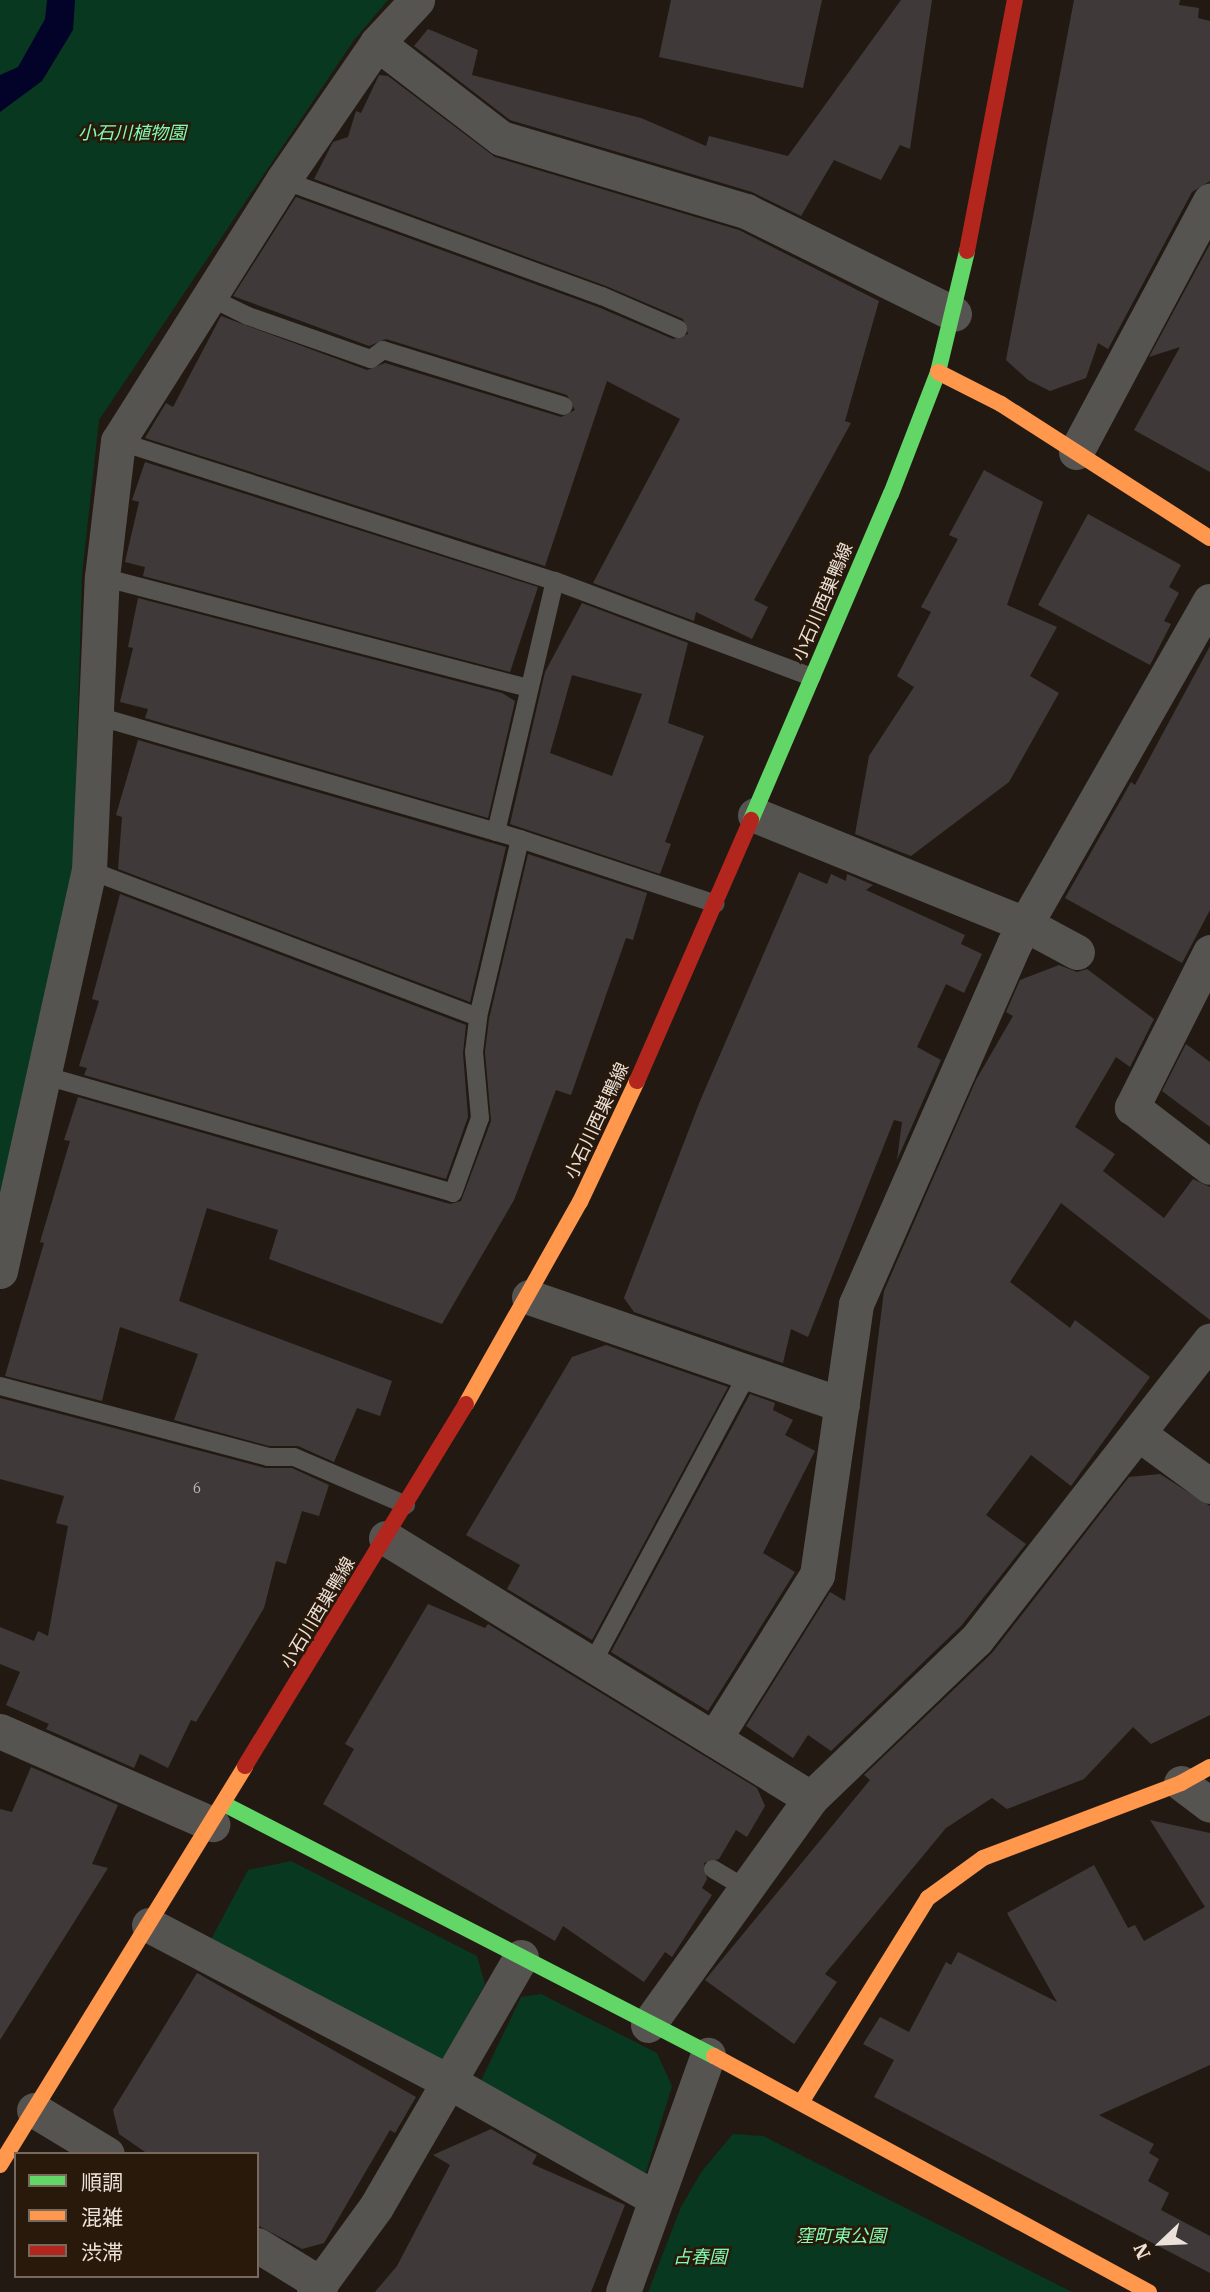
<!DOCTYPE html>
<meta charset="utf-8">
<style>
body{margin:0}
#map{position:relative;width:1210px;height:2292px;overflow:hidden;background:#221a12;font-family:"IBM Plex Serif","Noto Sans JP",serif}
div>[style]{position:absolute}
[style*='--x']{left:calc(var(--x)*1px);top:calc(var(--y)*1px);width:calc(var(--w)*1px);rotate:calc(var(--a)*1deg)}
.green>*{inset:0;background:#08381f}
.water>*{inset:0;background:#030228}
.building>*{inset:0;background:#3f3a39}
.lane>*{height:18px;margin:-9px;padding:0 9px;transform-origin:9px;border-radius:9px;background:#565450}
.street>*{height:35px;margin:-17.5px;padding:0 17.5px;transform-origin:17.5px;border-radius:17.5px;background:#565450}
.fast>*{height:16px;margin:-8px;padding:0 8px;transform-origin:8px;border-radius:8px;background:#63d668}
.slow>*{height:16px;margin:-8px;padding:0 8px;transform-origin:8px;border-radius:8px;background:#ff974d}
.jam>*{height:16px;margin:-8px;padding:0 8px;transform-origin:8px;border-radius:8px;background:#b3261e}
span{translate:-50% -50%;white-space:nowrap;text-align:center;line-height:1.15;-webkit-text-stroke:5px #29190b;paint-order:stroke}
.number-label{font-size:14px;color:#c1b7b0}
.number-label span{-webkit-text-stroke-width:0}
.park-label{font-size:18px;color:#81fcb2;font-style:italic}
.street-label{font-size:18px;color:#ece1d8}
.legend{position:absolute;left:14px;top:2152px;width:245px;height:126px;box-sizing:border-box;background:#29190b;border:2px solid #77695d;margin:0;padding:9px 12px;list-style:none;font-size:21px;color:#ece1d8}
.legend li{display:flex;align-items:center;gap:14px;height:35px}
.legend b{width:35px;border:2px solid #77695d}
.north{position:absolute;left:1126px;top:2208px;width:70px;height:70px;-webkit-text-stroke:5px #29190b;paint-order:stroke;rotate:247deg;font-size:19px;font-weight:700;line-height:28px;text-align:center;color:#ece1d8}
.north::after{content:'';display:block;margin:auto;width:24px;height:32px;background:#ece1d8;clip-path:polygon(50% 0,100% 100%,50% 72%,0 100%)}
</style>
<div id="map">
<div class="green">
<i style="clip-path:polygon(0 0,388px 0,354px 40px,99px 420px,82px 575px,73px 880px,0 1201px)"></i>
<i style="clip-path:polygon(291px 1861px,477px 1956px,485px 1984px,439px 2066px,209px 1943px,248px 1870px)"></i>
<i style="clip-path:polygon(541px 1994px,657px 2053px,672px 2086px,643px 2182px,476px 2091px,521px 1997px)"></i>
<i style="clip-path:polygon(733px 2134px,763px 2136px,1072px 2292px,648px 2292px,681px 2207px,702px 2171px)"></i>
</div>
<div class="water">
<i style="clip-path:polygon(47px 0,75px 0,73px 30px,42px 81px,0 112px,0 75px,18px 67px,45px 19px)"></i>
</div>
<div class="building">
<i style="clip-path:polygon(671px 0,822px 0,803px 88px,659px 57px)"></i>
<i style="clip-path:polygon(901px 0,932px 0,910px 149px,900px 145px,881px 180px,834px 160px,801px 216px,752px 192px,510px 120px,414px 46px,428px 29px,478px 50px,472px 75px,641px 118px,706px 146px,709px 136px,788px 156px)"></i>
<i style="clip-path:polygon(1074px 0,1180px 0,1179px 5px,1199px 8px,1198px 18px,1210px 21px,1210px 181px,1192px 192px,1108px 349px,1098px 343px,1086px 378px,1050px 391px,1028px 380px,1006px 360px)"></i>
<i style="clip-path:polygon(379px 75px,388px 76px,495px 157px,739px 230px,879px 301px,845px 421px,851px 423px,754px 600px,768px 607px,752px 639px,696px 612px,694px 621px,593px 583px,680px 419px,607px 381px,545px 566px,145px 438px,166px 403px,173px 407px,221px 316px,367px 370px,385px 363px,561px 417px,575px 410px,567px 395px,386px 339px,369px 346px,233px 296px,296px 197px,598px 307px,673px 339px,688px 334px,683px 319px,606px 286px,314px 179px,333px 142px,348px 137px,356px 111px,361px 113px)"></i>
<i style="clip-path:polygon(1210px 244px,1210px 472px,1134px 430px,1180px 347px,1149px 357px)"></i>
<i style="clip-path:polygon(145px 462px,538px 587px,510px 672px,143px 576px,145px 567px,125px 562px,139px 502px,132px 500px)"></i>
<i style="clip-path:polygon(984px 470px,1043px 502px,1007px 605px,1057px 627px,1030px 676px,1059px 693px,1009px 782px,911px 856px,855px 834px,869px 756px,914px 687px,897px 676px,931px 612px,921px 607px,958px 539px,949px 535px)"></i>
<i style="clip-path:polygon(1088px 514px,1181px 565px,1169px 587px,1179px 593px,1164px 621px,1171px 624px,1150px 665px,1038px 605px)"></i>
<i style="clip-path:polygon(138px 598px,502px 693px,515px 701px,488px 818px,145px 718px,148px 709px,120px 702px,133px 648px,128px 647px)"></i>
<i style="clip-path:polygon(evenodd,582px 603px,688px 643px,668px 723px,704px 736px,665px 842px,671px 844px,660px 874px,510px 824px,545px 672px,582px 603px,572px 675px,642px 694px,612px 776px,550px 753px,572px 675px)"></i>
<i style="clip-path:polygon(1210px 646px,1210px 910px,1182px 963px,1065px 898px,1131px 782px,1135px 785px)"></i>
<i style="clip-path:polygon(138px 740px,506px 847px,470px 1002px,118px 869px,122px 817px,116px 815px)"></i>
<i style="clip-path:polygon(528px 854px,647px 893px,633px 940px,626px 938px,571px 1095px,556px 1090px,514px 1200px,442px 1324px,269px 1259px,278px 1230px,207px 1208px,179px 1301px,392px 1381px,380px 1416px,357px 1408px,334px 1462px,298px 1446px,269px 1446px,174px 1420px,198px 1354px,120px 1327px,102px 1401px,5px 1376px,44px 1243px,40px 1242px,70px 1141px,64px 1140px,78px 1097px,450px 1204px,461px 1201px,491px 1121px,485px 1052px,489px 1019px)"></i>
<i style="clip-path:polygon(799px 872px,827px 884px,831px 874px,846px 881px,847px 874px,873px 885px,866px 890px,965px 935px,961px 944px,982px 954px,964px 993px,946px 984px,917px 1047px,941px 1060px,897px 1160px,902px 1122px,894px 1120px,808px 1337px,791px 1329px,783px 1363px,634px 1312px,624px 1298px,700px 1101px)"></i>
<i style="clip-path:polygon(120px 894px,466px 1025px,463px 1053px,468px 1117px,446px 1179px,84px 1075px,87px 1068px,79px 1066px,99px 1001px,92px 999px)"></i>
<i style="clip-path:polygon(1059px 965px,1077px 972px,1087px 969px,1154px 1019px,1130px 1067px,1116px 1057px,1075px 1127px,1115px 1154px,1103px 1171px,1164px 1218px,1193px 1179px,1210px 1187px,1210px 1320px,1061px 1203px,1010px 1282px,1070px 1328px,1075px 1320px,1150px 1377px,1071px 1486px,1031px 1455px,986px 1515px,1026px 1544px,961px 1626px,831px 1751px,808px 1735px,793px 1758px,746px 1726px,830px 1592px,845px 1601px,884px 1291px,976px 1080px,1013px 1016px,1006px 1012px,1020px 980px)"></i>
<i style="clip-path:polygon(1186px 1044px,1210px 1062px,1210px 1127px,1162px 1091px)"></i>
<i style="clip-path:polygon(606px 1345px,728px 1387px,592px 1640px,507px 1589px,520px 1565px,466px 1535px,572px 1357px)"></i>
<i style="clip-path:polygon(750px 1394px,775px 1403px,773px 1410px,793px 1420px,785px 1435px,815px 1451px,763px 1553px,795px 1572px,708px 1711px,611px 1652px)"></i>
<i style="clip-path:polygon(0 1398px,265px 1468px,292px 1468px,329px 1485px,319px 1516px,302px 1511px,286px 1564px,276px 1561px,264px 1608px,196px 1722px,191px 1720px,168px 1768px,140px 1754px,134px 1768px,46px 1729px,49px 1724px,6px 1705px,20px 1672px,0 1664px,0 1627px,34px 1641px,38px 1631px,48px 1636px,68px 1526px,56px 1523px,64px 1496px,0 1479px)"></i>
<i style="clip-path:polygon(1160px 1474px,1210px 1506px,1210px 1715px,1151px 1744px,1133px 1727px,1084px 1779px,1007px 1809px,992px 1798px,946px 1828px,825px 1974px,837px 1982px,794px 2044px,705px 1980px,870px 1780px,864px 1775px,992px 1653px,1129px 1477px)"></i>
<i style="clip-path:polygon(428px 1604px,485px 1628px,488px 1624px,757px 1788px,765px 1806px,747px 1837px,736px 1830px,719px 1859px,704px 1863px,707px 1879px,702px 1888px,712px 1895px,672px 1957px,665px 1952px,644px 1982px,563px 1926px,555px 1941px,323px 1804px,354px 1749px,345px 1744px)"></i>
<i style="clip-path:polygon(31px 1767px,118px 1805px,92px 1864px,108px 1868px,0 2040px,0 1809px,12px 1812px)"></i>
<i style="clip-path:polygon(1150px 1820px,1210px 1833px,1210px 2065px,1099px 2115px,1154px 2144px,1149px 2153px,1159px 2159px,1148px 2181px,1169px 2193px,1161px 2210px,1210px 2236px,1210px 2273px,874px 2097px,894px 2060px,863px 2044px,880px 2017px,909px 2032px,946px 1962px,951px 1965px,958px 1952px,1057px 2002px,1007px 1913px,1094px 1865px,1128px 1928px,1135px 1925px,1144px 1941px,1205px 1907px)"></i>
<i style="clip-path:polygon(197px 1973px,416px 2097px,395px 2133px,390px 2130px,324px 2243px,302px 2249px,257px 2225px,257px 2154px,148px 2154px,119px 2134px,113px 2110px)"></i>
<i style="clip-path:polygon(491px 2129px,537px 2155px,532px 2164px,625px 2205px,591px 2292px,375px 2292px,397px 2266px,450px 2165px,433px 2155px)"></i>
</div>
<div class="lane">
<i style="--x:283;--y:180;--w:339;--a:20"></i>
<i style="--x:602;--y:296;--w:83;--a:23.5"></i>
<i style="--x:209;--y:297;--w:43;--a:26"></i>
<i style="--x:248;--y:316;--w:130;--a:19.3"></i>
<i style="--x:371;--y:359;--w:15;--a:-37"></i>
<i style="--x:383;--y:350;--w:189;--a:17.2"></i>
<i style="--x:118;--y:441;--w:459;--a:17.8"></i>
<i style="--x:555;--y:581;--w:274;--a:20.5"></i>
<i style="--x:102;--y:577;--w:439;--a:14.6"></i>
<i style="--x:97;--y:716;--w:441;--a:16.2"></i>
<i style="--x:520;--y:839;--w:206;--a:18.3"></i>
<i style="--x:496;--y:832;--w:258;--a:-76.8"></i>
<i style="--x:89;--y:870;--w:416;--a:20.7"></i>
<i style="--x:46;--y:1076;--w:423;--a:16"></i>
<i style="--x:453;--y:1193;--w:80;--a:-70.2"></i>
<i style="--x:480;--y:1118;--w:66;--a:-95.2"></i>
<i style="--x:474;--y:1052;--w:35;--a:-83"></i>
<i style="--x:478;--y:1017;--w:183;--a:-76.7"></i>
<i style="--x:0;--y:1386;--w:277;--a:14.8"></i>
<i style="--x:268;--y:1457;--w:26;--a:0"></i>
<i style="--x:294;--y:1457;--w:122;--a:23.2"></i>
<i style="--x:593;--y:1662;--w:326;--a:-61.8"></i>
<i style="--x:713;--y:1869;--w:39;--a:31"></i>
</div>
<div class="street">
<i style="--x:377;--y:43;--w:156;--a:37.5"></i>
<i style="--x:501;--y:138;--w:256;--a:16.6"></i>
<i style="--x:746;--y:211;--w:232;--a:26.3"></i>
<i style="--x:1076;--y:452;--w:285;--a:-61.9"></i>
<i style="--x:755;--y:815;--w:291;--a:22"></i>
<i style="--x:1025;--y:924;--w:59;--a:28.3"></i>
<i style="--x:1210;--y:952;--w:174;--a:116.7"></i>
<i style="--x:1132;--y:1107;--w:98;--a:37.6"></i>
<i style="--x:0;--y:1271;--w:411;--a:-77.5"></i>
<i style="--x:89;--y:870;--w:293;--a:-87.5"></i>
<i style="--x:102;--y:577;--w:137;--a:-83.3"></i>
<i style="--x:118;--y:441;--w:309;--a:-57.7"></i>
<i style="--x:283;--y:180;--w:166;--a:-55.5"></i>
<i style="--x:377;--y:43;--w:59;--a:-47.1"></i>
<i style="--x:529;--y:1297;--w:331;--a:19"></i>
<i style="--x:1139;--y:1434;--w:88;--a:36.2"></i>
<i style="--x:386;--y:1538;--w:498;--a:31.5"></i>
<i style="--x:0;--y:1731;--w:232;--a:23.7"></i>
<i style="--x:714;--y:1739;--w:194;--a:-57.9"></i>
<i style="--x:817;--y:1575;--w:274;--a:-81.8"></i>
<i style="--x:856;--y:1304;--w:393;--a:-66.3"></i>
<i style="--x:1014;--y:944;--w:395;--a:-60.3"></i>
<i style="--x:1181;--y:1783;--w:36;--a:37"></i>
<i style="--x:149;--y:1925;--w:335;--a:27.6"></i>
<i style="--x:446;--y:2080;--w:241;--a:29.5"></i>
<i style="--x:648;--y:2025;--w:279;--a:-54.3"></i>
<i style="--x:811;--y:1798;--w:228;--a:-43.8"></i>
<i style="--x:976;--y:1640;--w:380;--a:-52"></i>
<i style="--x:34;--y:2110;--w:85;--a:31.1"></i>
<i style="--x:257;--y:2245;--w:75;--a:31.4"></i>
<i style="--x:314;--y:2292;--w:105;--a:-53.9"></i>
<i style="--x:376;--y:2207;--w:289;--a:-59.9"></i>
<i style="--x:623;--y:2292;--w:252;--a:-70.3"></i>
</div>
<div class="fast">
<i style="--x:751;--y:820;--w:355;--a:-66.8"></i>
<i style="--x:891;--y:494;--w:131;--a:-68.9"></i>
<i style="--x:938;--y:372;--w:124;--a:-76.5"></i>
<i style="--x:224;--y:1804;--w:551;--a:27.22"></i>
</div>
<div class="slow">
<i style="--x:938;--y:372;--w:71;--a:26.9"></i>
<i style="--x:1001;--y:404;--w:248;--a:32.7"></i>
<i style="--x:466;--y:1404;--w:232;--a:-60.6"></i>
<i style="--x:580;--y:1202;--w:134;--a:-64.8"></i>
<i style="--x:714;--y:2056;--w:495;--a:28.5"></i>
<i style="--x:802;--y:2101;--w:239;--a:-58.2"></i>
<i style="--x:928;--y:1898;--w:68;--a:-36"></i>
<i style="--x:983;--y:1858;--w:212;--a:-20.7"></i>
<i style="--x:1181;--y:1783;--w:33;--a:-29"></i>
<i style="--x:0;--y:2165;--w:468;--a:-58.4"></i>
</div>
<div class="jam">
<i style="--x:967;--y:251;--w:256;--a:-79.2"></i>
<i style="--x:637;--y:1081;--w:285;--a:-66.4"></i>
<i style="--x:245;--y:1766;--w:424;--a:-58.6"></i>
</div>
<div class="number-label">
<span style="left:197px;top:1488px">6</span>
</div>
<div class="park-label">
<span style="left:132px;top:133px">小石川植物園</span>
<span style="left:841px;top:2236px">窪町東公園</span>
<span style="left:700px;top:2257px">占春園</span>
</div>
<div class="street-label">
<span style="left:823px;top:602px;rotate:-67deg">小石川西巣鴨線</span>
<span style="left:597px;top:1121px;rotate:-65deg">小石川西巣鴨線</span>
<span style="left:318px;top:1613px;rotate:-59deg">小石川西巣鴨線</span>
</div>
<ul class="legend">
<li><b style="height:9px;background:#63d668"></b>順調</li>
<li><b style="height:9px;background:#ff974d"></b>混雑</li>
<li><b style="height:9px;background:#b3261e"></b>渋滞</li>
</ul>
<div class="north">N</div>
</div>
